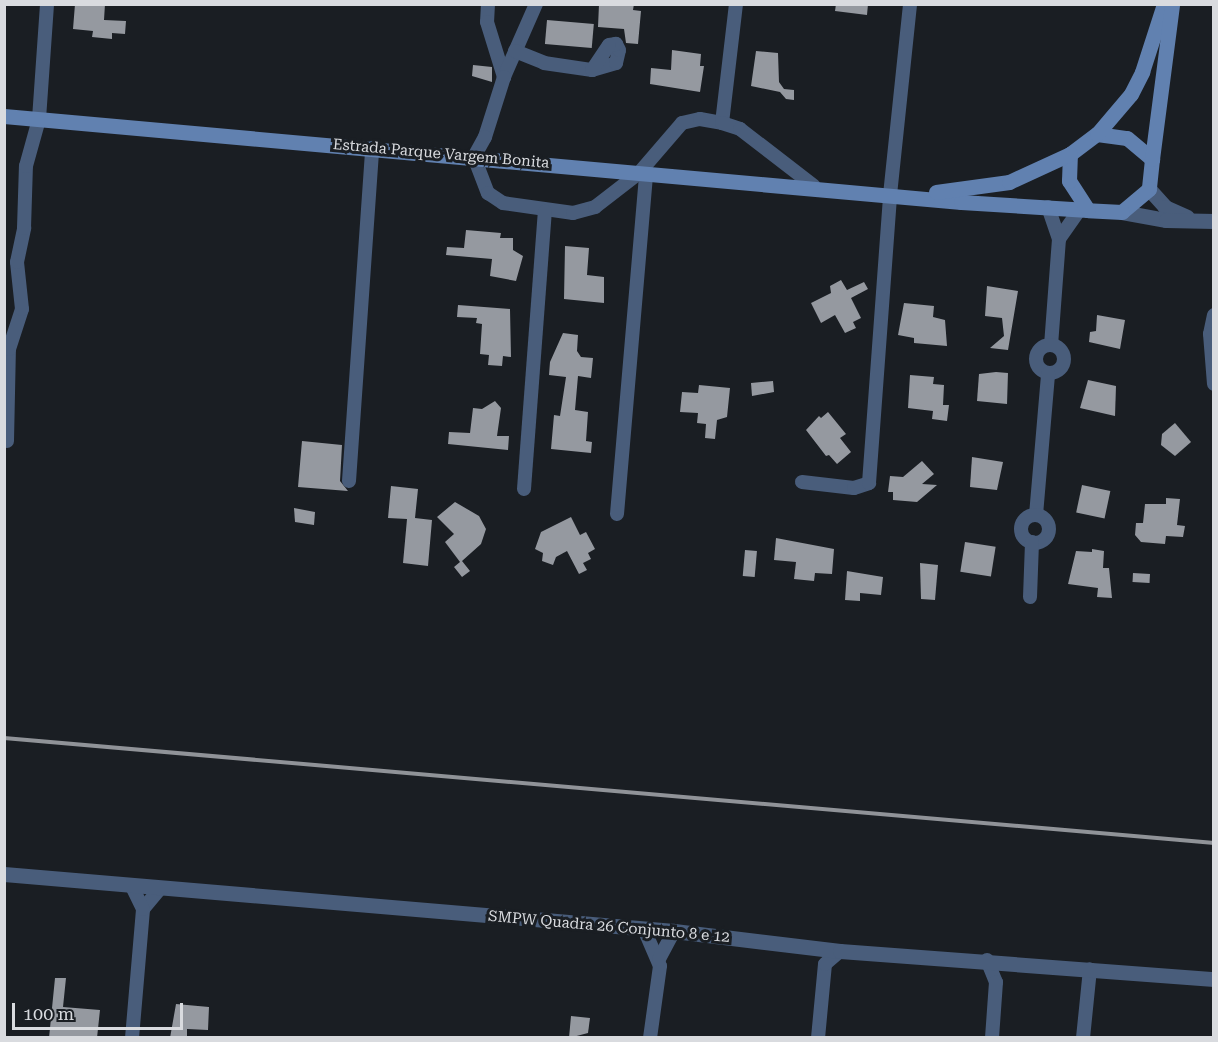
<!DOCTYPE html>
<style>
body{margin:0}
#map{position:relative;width:1218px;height:1042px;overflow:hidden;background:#1a1e23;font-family:"Roboto Serif",serif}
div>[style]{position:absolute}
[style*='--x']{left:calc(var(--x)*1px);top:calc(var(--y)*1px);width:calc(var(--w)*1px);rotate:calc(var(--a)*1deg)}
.building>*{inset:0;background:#9599a0;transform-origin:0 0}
.minor>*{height:14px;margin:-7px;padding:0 7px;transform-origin:7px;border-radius:7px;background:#495d7b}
.minor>.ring{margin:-7px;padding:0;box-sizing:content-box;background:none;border:14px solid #495d7b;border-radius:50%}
.tertiary>*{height:15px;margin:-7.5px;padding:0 7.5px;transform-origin:7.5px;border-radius:7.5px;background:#495d7b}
.secondary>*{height:15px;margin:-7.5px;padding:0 7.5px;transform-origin:7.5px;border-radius:7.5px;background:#6181b0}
.rail>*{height:4px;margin:-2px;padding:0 2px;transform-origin:2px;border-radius:2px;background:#909398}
span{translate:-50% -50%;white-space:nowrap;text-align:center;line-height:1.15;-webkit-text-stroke:6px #1a1e23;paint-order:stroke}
.street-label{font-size:15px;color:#d9dbdf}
.frame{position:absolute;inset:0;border:6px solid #d9dbdf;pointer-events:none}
.scale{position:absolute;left:12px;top:1003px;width:171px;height:27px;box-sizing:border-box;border:3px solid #d9dbdf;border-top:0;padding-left:8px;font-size:18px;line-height:21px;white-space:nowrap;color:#d9dbdf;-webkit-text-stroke:4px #1a1e23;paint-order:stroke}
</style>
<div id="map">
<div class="building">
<i style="clip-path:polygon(75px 4px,105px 4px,104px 20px,126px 21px,125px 34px,112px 33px,112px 39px,92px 37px,93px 31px,73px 29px)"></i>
<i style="clip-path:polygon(599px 4px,634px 4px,633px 10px,641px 11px,638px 44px,626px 43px,624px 29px,598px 27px)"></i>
<i style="clip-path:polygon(836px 4px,868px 4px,867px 15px,835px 11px)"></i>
<i style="left:547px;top:20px;width:47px;height:24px;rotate:5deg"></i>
<i style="clip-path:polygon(672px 50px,701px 54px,700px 66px,704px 66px,700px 92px,650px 84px,651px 68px,671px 70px)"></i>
<i style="clip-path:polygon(756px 51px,778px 53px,779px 82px,784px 89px,794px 90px,794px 100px,786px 99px,780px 92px,751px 86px)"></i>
<i style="clip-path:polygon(473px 65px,492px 67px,492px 82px,472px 76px)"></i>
<i style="clip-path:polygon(466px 230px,501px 233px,500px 238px,513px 238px,513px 250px,523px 256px,516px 281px,490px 276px,492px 259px,446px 255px,447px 247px,464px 248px)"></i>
<i style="clip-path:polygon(565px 246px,589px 248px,587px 275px,604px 277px,604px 303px,564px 299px)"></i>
<i style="clip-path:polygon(841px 280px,847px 290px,864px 282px,868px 289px,851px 298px,861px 318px,853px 322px,856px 328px,845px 333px,835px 315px,821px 323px,811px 303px,831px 293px,830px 286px)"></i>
<i style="clip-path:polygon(987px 286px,1018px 291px,1008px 350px,990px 348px,1004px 336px,1002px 318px,985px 316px)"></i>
<i style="clip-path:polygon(904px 303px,934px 306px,933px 317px,945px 320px,947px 346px,914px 343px,914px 338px,898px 335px)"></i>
<i style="clip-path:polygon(458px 305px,510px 309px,511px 357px,503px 356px,502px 366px,488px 365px,489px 355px,480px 354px,482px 324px,476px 323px,477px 318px,457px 317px)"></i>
<i style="clip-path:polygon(1097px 315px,1125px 320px,1120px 349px,1089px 342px,1090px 332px,1096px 331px)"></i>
<i style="clip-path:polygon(563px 333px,578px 335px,577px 351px,581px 357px,593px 358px,591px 378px,578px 376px,575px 410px,588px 412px,586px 441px,592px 442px,591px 453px,551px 449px,554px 415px,560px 416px,566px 377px,549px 375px,550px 362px)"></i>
<i style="clip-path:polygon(996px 372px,1008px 373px,1007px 404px,977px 401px,979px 374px)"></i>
<i style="clip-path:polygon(910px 375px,934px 377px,933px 384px,944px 385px,943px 405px,949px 405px,947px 421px,932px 419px,933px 411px,908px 408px)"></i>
<i style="clip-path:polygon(1088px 380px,1116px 386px,1115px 416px,1080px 408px)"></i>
<i style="clip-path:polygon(773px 381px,774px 392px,752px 396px,751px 383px)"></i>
<i style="clip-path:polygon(699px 385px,730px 388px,727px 417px,717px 420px,715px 439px,705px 438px,706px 424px,697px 423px,698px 413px,680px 412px,682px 392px,698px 393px)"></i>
<i style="clip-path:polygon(495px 401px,501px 408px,497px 436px,509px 436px,508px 450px,448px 444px,449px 432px,470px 433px,473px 408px,482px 409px)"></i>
<i style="clip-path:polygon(828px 412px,846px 434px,840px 438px,851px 452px,837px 464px,829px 455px,826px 456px,806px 430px,819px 416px,821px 418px)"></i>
<i style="clip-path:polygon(1175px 423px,1191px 442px,1175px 456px,1161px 445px,1162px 434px)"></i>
<i style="clip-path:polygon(302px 441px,342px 445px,340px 481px,348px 491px,298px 487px)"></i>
<i style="clip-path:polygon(972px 457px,1003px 462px,997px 490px,970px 487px)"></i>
<i style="clip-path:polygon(922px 461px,934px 474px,922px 484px,937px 485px,917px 502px,893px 500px,893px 492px,888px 492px,890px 476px,903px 477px)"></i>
<i style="left:1082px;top:485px;width:29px;height:28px;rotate:12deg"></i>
<i style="clip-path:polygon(391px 486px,418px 489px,415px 518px,432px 520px,428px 566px,403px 563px,407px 519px,388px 518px)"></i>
<i style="clip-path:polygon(1166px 498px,1180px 499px,1177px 525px,1185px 526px,1183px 537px,1166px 536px,1165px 544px,1141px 542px,1135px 535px,1136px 523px,1143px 523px,1145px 504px,1166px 504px)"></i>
<i style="clip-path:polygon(455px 502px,479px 516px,486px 529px,481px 544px,462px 561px,470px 571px,462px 577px,454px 567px,460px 562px,445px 542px,454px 534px,437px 517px)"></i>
<i style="clip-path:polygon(294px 508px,315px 512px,314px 525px,295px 522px)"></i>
<i style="clip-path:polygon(571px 517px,580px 535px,586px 532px,595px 549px,588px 553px,591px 559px,583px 563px,587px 570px,579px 574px,567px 551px,556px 557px,553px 565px,542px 561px,543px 553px,535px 549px,541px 532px)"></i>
<i style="clip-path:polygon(776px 538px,834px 549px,832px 574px,815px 573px,814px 581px,794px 579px,796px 562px,774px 560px)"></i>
<i style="left:965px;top:542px;width:31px;height:30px;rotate:9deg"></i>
<i style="clip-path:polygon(1092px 549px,1104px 551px,1103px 568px,1109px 568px,1112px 598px,1097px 597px,1098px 588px,1068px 584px,1076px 551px,1092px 552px)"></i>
<i style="left:745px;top:550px;width:12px;height:26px;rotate:5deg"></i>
<i style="clip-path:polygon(920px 563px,938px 565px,935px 600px,921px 599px)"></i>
<i style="clip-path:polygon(847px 571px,883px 577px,881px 595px,860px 593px,860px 601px,845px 600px)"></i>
<i style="left:1133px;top:573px;width:17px;height:9px;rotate:3deg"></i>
<i style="clip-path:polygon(55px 978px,66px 978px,63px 1007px,100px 1010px,97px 1038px,49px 1038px)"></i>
<i style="clip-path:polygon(176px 1004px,209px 1007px,208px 1030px,187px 1029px,187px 1038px,170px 1038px)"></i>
<i style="clip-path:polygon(571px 1016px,590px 1018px,588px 1033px,569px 1038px)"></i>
</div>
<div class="minor">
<i style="--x:488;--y:4;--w:18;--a:93"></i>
<i style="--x:487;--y:22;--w:58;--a:72.8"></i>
<i style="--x:536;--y:4;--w:80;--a:113.7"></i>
<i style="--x:504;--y:77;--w:63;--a:107.6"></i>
<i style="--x:485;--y:137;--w:23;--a:119"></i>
<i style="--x:474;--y:157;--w:39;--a:69"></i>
<i style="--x:488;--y:193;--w:18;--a:34"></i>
<i style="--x:503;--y:203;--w:71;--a:8.1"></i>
<i style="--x:573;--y:213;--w:23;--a:-15"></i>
<i style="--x:595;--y:207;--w:56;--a:-37.7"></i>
<i style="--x:639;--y:173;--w:66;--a:-49.3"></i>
<i style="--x:682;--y:123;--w:18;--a:-13"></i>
<i style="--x:700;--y:119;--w:22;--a:10"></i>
<i style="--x:722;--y:123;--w:120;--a:-83.3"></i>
<i style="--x:515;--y:51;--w:31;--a:22"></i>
<i style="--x:544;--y:63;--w:49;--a:8.3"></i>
<i style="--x:592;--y:70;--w:25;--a:-16"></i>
<i style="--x:616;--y:63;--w:13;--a:-77"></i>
<i style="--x:619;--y:50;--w:7;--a:-117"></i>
<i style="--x:616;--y:44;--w:7;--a:172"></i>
<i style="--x:609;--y:45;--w:30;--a:124"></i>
<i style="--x:722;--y:123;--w:19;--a:18"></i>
<i style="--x:740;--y:129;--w:93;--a:37.6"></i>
<i style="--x:1048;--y:207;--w:34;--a:71"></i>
<i style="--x:1059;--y:239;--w:106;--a:94.3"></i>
<i style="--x:1059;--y:239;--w:37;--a:-55"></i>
<i style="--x:1214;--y:315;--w:19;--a:102"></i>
<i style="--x:1210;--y:334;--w:50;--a:85.4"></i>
<i class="ring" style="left:1036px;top:345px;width:14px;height:14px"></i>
<i style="--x:7;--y:441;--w:92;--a:-88.8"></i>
<i style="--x:9;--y:349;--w:42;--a:-72"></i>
<i style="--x:22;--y:309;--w:47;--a:-96.1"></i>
<i style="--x:17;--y:262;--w:35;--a:-78"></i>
<i style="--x:24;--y:228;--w:62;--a:-88.2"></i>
<i style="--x:26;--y:166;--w:49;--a:-74.5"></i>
<i style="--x:39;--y:119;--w:115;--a:-86"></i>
<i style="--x:349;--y:481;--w:334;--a:-86"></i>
<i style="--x:802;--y:482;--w:52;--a:6.6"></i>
<i style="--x:854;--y:488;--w:16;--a:-18"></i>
<i style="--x:869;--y:483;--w:289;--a:-85.8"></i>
<i style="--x:890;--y:195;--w:192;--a:-84"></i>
<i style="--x:524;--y:489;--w:278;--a:-85.7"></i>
<i style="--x:617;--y:514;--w:342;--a:-85.1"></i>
<i style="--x:1036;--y:515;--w:142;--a:-85.1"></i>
<i class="ring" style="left:1021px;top:515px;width:14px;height:14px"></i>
<i style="--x:1030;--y:597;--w:55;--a:-87.9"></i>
<i style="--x:143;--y:909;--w:26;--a:-50"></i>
<i style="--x:644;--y:929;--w:40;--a:66.6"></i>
<i style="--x:660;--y:966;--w:73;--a:97.9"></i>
<i style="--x:659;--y:959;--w:32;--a:-62"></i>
<i style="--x:987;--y:960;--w:24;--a:68"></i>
<i style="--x:996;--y:982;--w:56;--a:94.1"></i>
<i style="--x:132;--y:1038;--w:129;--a:-85.1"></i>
<i style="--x:143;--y:909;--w:25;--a:-116"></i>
<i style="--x:818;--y:1038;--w:74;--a:-84.6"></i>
<i style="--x:825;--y:964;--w:20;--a:-41"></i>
<i style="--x:1083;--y:1038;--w:69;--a:-84.2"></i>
</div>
<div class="tertiary">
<i style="--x:1149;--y:189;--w:24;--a:48"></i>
<i style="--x:1165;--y:207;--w:24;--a:24"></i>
<i style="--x:1122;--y:212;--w:45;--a:10.3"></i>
<i style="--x:1166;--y:220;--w:48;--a:1.2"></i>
<i style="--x:4;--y:874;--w:672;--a:4.86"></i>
<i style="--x:674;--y:931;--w:167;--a:6.9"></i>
<i style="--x:840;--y:951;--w:375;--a:4.3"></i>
</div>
<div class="secondary">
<i style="--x:4;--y:116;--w:961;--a:5.14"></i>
<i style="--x:961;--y:202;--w:127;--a:3.6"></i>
<i style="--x:1097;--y:134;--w:30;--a:8"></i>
<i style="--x:1127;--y:138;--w:33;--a:40"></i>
<i style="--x:1152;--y:159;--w:30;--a:96"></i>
<i style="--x:1149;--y:189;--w:35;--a:140"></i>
<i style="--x:1122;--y:212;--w:34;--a:-177"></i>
<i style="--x:1088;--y:210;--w:35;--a:-123"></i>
<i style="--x:1069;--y:181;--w:27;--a:-88"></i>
<i style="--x:1070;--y:154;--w:34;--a:-37"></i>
<i style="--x:1097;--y:134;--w:52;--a:-49.6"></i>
<i style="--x:1131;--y:94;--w:25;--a:-63"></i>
<i style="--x:1142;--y:72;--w:68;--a:-72.1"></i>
<i style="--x:1152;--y:159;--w:156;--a:-82.6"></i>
<i style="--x:936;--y:192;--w:74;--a:-7.8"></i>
<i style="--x:1009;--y:182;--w:67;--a:-24.7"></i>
</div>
<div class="rail">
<i style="--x:4;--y:738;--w:1215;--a:4.96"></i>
</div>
<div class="street-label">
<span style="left:441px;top:154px;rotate:5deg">Estrada Parque Vargem Bonita</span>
<span style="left:609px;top:927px;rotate:5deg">SMPW Quadra 26 Conjunto 8 e 12</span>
</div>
<div class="frame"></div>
<div class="scale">100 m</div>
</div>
